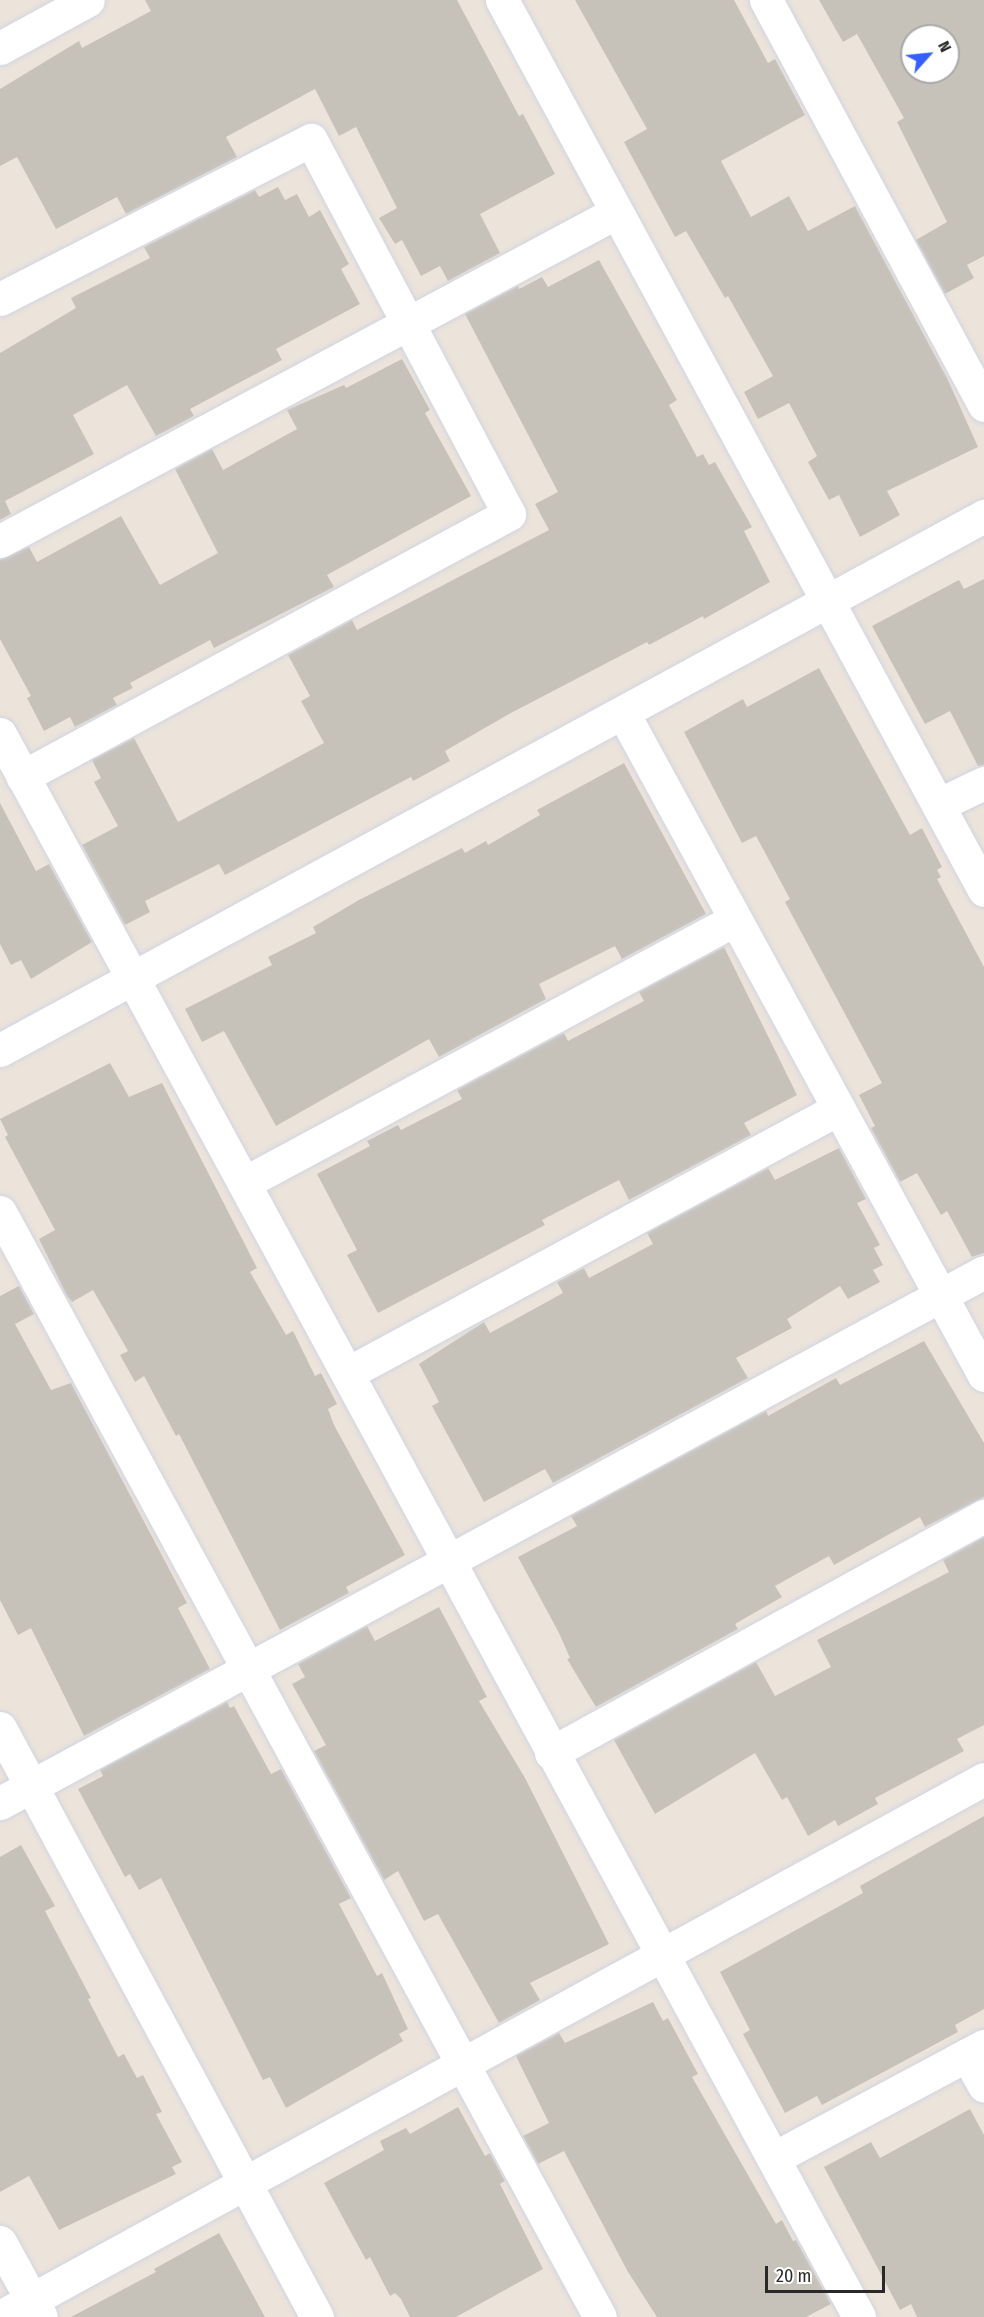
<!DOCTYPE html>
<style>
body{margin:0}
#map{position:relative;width:984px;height:2317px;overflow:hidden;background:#ece4da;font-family:"Fira Sans Condensed",sans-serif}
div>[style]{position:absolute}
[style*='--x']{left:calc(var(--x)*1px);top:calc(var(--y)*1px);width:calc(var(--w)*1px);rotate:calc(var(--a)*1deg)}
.building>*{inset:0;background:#c7c2b9}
.roads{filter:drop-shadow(0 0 2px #d0d4e3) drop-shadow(0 0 2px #d0d4e3)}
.minor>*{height:33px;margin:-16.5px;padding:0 16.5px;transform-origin:16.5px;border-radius:16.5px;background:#fff}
span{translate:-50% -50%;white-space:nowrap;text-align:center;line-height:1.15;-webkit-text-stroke:4.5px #fff;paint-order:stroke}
.north{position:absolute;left:900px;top:24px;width:60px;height:60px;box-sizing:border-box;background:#fff;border:2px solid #a9a9a9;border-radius:50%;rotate:63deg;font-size:16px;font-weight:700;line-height:24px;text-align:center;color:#292929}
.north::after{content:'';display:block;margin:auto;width:21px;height:27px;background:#3560ff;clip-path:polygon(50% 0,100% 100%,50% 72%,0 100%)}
.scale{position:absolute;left:765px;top:2266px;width:120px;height:27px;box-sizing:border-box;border:3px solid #292929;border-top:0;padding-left:8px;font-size:18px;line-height:21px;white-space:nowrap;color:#292929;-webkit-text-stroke:4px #fff;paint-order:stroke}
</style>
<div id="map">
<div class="building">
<i style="clip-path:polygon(145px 0,457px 0,519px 116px,523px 114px,555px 174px,480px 214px,500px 253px,448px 281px,440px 266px,421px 276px,402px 240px,395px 244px,379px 218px,397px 208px,356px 127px,339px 136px,315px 89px,226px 137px,237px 157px,126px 214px,117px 197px,56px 229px,17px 157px,0 166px,0 89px,79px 41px,82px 48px,151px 11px)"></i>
<i style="clip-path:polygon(575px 0,734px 0,768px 63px,775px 59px,805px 115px,721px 161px,751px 217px,789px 196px,808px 231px,855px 206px,948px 380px,978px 447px,887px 491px,900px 515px,860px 537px,839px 495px,829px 500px,808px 462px,817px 456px,789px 403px,758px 419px,744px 392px,773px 376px,728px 296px,725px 298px,686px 231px,675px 237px,624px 142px,647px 129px)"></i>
<i style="clip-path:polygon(evenodd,819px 0,984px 0,984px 256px,967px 265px,974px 278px,945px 294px,916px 240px,947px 222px,897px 122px,904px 118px,857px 34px,843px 42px,819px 0,912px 36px,948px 36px,948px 72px,912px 72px,912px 36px)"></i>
<i style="clip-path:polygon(278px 187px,285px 200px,297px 194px,309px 217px,320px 210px,349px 264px,341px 269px,360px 304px,276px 349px,282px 360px,190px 409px,194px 416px,156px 436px,127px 385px,73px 415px,94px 454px,5px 501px,11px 514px,0 520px,0 353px,76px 308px,71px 298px,150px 258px,144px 247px,255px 190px,259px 197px)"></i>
<i style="clip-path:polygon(599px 260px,677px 400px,669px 405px,697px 457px,703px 454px,709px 465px,715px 462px,752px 527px,744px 531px,770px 582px,704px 619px,703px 616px,649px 645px,647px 642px,509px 714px,445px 751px,450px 761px,413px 781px,411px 777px,225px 875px,219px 864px,145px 901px,150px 912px,125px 925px,82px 845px,118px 826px,94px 782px,101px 778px,92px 760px,134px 738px,178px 822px,324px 743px,301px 701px,310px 696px,288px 655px,352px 620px,357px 630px,549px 530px,535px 504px,558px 492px,465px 314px,518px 286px,519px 289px,542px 277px,548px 287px)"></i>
<i style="clip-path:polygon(402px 359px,430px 410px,425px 413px,471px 496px,327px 575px,334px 587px,214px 648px,210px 640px,130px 683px,133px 688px,113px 698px,117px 705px,75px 727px,70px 717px,44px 731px,27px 698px,31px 696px,0 639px,0 560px,29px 547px,37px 562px,121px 516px,160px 585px,218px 553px,175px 469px,212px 449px,223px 470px,297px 429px,287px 410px,344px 385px,346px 388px)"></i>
<i style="clip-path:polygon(984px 579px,984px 765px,978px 766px,950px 711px,925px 724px,872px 626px,959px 580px,964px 589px)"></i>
<i style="clip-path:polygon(819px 668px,910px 835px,922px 828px,942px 867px,937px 870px,941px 877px,937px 879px,984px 967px,984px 1253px,972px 1257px,947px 1211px,941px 1215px,917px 1173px,900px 1182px,871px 1128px,875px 1126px,859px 1095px,882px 1083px,785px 902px,790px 899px,756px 836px,742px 843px,684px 732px,743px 699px,747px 707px)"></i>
<i style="clip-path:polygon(624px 763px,706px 914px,622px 959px,615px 946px,539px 984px,546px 999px,439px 1057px,429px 1039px,276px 1126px,224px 1031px,202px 1042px,185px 1009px,272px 965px,268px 957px,316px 933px,313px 927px,359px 900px,462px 848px,465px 853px,486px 841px,488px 845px,540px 815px,537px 810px)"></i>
<i style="clip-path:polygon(0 803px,36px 871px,49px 864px,92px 942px,31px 979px,21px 960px,11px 965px,0 944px)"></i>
<i style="clip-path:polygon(724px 947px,797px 1095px,744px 1123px,751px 1135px,629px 1200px,619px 1180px,542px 1220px,545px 1225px,378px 1313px,347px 1255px,357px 1250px,317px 1174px,370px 1146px,367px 1141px,398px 1125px,401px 1130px,462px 1099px,457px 1090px,564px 1033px,568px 1041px,644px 1001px,639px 992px)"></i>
<i style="clip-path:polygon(110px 1063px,129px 1097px,162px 1083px,257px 1268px,250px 1272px,286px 1335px,293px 1331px,315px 1376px,321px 1373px,337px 1404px,328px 1409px,334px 1425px,405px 1555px,346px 1587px,349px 1593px,280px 1630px,179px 1434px,176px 1436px,144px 1376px,135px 1382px,120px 1355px,128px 1351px,93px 1290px,72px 1302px,67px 1296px,39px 1239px,55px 1230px,5px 1137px,8px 1135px,0 1119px)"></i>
<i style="clip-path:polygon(839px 1148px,866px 1199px,857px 1203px,880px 1245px,874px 1248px,883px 1265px,873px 1270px,880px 1282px,848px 1299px,840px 1286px,787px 1319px,792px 1328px,736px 1358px,748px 1378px,553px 1483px,545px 1469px,484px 1502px,432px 1406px,439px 1402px,419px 1364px,484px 1322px,490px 1333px,563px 1293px,557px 1282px,584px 1268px,589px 1278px,653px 1244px,647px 1233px,768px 1168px,775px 1180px)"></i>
<i style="clip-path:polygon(19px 1286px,34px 1314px,15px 1324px,51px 1390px,71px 1383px,187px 1603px,178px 1608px,210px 1669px,84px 1736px,31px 1628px,18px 1635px,0 1600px,0 1296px)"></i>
<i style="clip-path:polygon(924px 1341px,984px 1443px,984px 1497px,925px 1527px,920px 1517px,834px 1565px,829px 1556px,775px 1586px,782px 1597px,735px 1624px,738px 1629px,596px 1707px,567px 1659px,570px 1658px,559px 1633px,518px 1557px,577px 1526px,571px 1516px,766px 1411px,768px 1416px,836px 1378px,840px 1385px)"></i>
<i style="clip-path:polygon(984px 1537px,984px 1725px,957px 1739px,964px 1751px,875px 1798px,878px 1804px,838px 1826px,835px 1820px,808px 1836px,787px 1797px,782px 1800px,755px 1753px,655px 1814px,614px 1740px,756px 1662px,775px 1696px,831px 1667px,817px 1640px,949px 1572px,943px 1560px)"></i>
<i style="clip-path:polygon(439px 1607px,487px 1697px,479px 1701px,525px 1778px,609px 1944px,530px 1983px,540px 2000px,499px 2023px,438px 1914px,424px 1921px,398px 1871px,384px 1880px,314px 1751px,326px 1745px,292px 1684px,305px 1677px,298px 1664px,367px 1626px,375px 1641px)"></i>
<i style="clip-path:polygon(227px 1702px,230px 1708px,234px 1706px,271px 1774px,281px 1769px,351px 1898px,339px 1904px,377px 1976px,382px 1973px,408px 2029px,399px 2034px,403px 2041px,286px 2108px,270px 2077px,263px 2080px,161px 1878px,139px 1890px,130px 1874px,125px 1877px,78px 1789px,103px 1776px,100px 1770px)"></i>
<i style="clip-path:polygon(984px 1816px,984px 2009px,955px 2025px,958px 2032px,822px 2105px,817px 2096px,785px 2113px,743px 2034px,750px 2030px,720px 1972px,863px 1893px,860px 1886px)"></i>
<i style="clip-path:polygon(21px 1845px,55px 1906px,45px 1911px,91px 1998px,88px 1999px,118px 2057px,124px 2054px,137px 2078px,143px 2075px,162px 2112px,156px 2114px,182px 2162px,172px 2167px,176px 2174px,59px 2230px,29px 2176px,0 2192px,0 1857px)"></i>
<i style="clip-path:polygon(653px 2002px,663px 2021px,668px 2018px,698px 2074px,692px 2077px,776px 2224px,782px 2220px,793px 2241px,796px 2240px,831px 2304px,806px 2317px,657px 2317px,628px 2272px,564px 2151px,538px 2164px,523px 2136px,549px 2123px,516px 2056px,559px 2033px,565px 2043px)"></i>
<i style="clip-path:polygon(458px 2107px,485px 2156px,490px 2153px,505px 2181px,500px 2184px,543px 2269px,456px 2317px,410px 2317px,401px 2299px,395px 2293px,390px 2296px,370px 2257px,366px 2260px,324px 2183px,384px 2150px,380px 2141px,406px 2128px,410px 2134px)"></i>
<i style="clip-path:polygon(970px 2109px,984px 2135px,984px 2317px,917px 2317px,911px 2304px,900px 2310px,824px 2167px,871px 2142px,880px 2158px)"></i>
<i style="clip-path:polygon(219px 2233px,265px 2317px,71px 2317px,156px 2272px,154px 2269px)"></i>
</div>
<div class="roads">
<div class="minor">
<i style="--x:502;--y:0;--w:1012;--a:61.56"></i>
<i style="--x:766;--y:0;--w:460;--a:61.7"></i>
<i style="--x:0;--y:48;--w:100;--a:-28.6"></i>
<i style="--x:0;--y:299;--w:349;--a:-27.1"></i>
<i style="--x:311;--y:140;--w:423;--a:62.1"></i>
<i style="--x:509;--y:514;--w:553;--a:151.63"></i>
<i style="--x:0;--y:541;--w:697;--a:-28.07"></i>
<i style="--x:623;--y:713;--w:754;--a:61.4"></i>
<i style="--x:0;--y:734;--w:1801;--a:61.51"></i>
<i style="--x:938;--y:805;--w:51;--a:-25.6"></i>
<i style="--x:0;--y:1050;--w:1120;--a:-28.49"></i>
<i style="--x:246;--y:1182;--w:554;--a:-28.23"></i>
<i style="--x:0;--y:1212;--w:1257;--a:61.5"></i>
<i style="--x:348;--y:1373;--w:557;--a:-28.31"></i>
<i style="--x:0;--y:1728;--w:669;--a:61.71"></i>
<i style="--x:551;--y:1753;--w:494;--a:-28.7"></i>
<i style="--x:0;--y:1803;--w:1118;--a:-28.35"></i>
<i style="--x:967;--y:2055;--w:35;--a:61"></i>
<i style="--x:774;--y:2158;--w:238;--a:-28.1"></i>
<i style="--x:0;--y:2242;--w:85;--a:61.3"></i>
<i style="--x:0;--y:2317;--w:1121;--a:-28.67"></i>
</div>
</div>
<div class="north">N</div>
<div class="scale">20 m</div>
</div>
